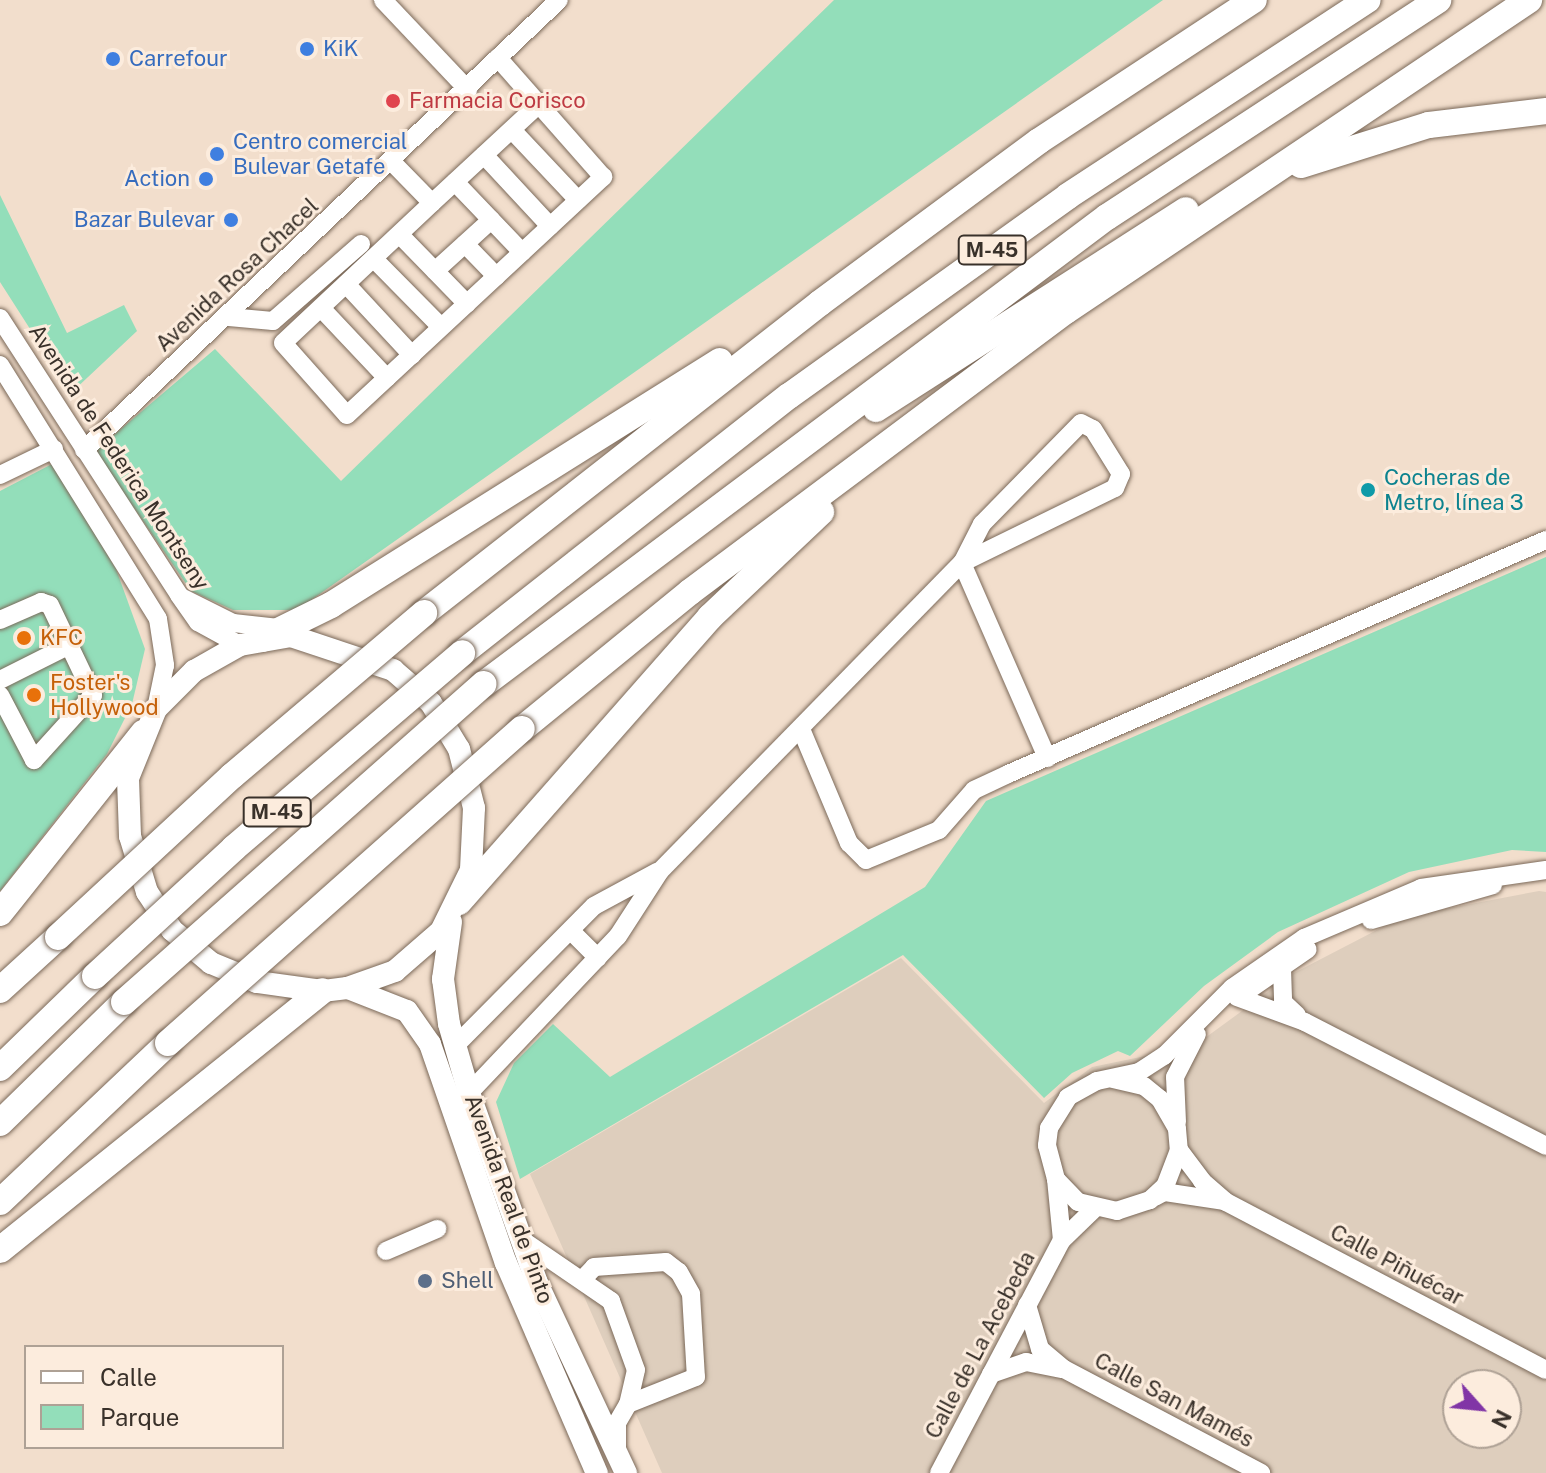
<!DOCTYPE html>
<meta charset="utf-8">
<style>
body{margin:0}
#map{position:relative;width:1546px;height:1473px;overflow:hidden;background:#f2decc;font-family:"Public Sans",sans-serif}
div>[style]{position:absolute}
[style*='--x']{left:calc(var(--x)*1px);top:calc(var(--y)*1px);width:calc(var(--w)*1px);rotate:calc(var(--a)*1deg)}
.industrial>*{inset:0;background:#decebd}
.green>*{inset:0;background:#93deba}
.roads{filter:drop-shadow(0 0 2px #7b6959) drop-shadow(0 0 2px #7b6959)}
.minor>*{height:18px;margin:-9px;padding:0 9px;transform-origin:9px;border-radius:9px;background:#fff}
.major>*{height:22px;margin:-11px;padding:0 11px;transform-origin:11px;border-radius:11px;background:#fff}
.highway>*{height:26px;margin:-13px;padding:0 13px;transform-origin:13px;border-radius:13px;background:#fff}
.bridges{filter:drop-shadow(0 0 2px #7b6959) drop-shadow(0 0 2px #7b6959)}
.highway-bridge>*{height:26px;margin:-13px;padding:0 13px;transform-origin:13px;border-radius:13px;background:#fff}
.dots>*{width:22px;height:22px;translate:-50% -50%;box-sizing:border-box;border:4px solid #fcecdd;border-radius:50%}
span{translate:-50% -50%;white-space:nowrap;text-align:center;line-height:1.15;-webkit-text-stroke:6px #fcecdd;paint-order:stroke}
.shield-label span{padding:2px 6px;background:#fcecdd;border:2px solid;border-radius:6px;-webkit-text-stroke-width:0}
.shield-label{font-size:20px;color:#39312a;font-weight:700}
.shop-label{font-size:22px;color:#366cbe}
.left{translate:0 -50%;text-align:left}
.right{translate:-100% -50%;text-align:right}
.health-label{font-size:22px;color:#be3a42}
.street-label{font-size:22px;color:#39312a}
.culture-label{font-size:22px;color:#0d838f}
.food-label{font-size:22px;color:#c56008}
.service-label{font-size:22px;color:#4e5e75}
.legend{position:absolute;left:24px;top:1345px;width:260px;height:104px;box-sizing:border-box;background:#fcecdd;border:2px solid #aea195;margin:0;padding:10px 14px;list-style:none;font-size:24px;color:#39312a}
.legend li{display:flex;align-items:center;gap:16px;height:40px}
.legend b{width:40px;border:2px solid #aea195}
.north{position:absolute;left:1442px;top:1369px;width:80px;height:80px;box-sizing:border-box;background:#fcecdd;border:2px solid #aea195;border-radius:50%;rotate:117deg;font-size:22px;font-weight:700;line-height:32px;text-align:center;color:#39312a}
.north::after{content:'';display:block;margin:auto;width:28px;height:36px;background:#8135a6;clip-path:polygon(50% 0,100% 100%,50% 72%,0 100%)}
</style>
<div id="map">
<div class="industrial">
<i style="clip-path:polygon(evenodd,1539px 891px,1546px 892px,1546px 1473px,662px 1473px,530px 1174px,901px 958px,1044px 1103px,1092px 1067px,1194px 1046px,1294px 973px,1402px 917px,1539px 891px,1458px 1385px,1506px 1385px,1506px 1433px,1458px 1433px,1458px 1385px)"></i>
</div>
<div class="green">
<i style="clip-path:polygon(834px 0,1163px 0,297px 610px,233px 610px,191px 591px,95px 451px,215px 349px,341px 481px)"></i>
<i style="clip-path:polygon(0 195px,67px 333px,124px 305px,137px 331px,71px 393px,0 282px)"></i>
<i style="clip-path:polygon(52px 464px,116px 569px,145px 649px,132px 704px,107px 754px,0 891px,0 491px)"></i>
<i style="clip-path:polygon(1546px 557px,1546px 852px,1512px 850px,1409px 872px,1278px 932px,1204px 986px,1130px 1056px,1118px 1051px,1072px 1073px,1044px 1098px,903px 955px,520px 1179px,496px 1102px,514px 1063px,553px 1024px,610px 1077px,925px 887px,986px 801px)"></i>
</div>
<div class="roads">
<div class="minor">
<i style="--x:383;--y:0;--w:124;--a:46.6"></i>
<i style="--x:512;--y:130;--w:96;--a:46.7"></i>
<i style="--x:484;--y:155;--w:97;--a:47.1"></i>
<i style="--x:392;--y:162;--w:57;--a:45.7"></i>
<i style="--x:432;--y:203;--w:204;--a:136.8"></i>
<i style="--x:283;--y:343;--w:96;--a:48.4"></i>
<i style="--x:347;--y:415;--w:350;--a:-42.9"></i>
<i style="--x:603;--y:177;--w:159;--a:-131.4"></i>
<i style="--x:455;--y:182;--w:97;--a:46.3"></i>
<i style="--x:432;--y:203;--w:146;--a:-42.8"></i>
<i style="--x:400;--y:235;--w:96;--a:45.8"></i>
<i style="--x:465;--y:244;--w:45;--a:45.9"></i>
<i style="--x:374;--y:259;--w:95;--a:45.4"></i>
<i style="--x:435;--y:271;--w:76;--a:-42.3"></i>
<i style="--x:346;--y:284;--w:97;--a:47.1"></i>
<i style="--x:321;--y:308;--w:96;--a:46.7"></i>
<i style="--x:229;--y:317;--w:44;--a:5.2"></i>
<i style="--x:273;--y:321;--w:117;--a:-41.2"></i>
<i style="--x:0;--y:318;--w:330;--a:57.1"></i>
<i style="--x:179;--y:595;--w:33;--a:55"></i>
<i style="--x:198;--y:622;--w:48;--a:28.7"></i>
<i style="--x:0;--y:365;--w:299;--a:58.1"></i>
<i style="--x:158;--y:619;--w:47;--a:81.3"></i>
<i style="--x:165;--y:665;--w:45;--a:101.6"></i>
<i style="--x:84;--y:450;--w:654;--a:-43.45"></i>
<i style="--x:0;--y:475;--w:60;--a:-25.7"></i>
<i style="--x:962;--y:563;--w:213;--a:66.4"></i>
<i style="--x:183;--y:598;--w:56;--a:26.6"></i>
<i style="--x:233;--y:623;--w:46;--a:6.2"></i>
<i style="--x:0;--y:620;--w:45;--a:-23.7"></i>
<i style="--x:41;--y:602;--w:9;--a:18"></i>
<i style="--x:50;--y:605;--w:100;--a:64.5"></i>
<i style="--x:93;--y:695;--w:88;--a:132.2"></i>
<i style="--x:34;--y:760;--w:73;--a:-117.6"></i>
<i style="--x:0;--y:680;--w:78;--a:-26.6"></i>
<i style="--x:801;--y:729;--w:124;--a:67.2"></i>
<i style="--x:849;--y:843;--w:24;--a:45"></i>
<i style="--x:866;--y:860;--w:79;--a:-22.3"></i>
<i style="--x:939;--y:830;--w:53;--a:-48.8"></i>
<i style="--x:974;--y:790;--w:38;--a:-25"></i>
<i style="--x:1008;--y:774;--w:587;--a:-23.51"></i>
<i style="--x:1371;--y:920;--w:127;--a:-16"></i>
<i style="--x:571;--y:931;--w:38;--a:45"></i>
<i style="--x:1282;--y:969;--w:33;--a:88"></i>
<i style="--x:1283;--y:1002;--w:19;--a:43"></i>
<i style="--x:1250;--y:989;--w:70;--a:-34.6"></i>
<i style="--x:1237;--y:997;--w:72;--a:20.2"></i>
<i style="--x:1305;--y:1022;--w:271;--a:27.2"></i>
<i style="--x:455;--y:1046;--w:197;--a:-45.2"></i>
<i style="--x:594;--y:906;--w:72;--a:-28.4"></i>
<i style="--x:1113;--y:1079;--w:32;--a:13"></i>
<i style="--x:1144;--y:1086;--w:21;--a:39"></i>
<i style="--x:1160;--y:1099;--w:34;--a:60"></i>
<i style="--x:1177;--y:1129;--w:21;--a:85"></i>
<i style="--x:1179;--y:1150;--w:39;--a:111"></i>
<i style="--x:1165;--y:1186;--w:21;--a:137"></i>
<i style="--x:1150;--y:1200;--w:35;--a:162"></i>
<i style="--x:1117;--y:1211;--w:40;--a:-167"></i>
<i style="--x:1078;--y:1202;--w:32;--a:-134"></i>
<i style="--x:1056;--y:1179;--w:35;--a:-105"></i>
<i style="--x:1047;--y:1145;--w:17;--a:-83"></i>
<i style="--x:1049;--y:1128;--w:36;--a:-58"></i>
<i style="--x:1068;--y:1097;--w:33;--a:-29"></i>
<i style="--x:1097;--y:1081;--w:43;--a:-12.1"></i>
<i style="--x:1139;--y:1072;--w:30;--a:-33"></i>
<i style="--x:1164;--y:1056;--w:96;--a:-45"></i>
<i style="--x:1232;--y:988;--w:88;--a:-34.8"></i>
<i style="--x:1304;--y:938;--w:127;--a:-23.1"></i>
<i style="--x:1421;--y:888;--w:126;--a:-8.2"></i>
<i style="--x:469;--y:1093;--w:216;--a:-46.5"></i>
<i style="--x:618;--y:936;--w:77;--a:-57.1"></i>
<i style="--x:660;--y:871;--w:431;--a:-45.6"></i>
<i style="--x:962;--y:563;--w:44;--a:-62.9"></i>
<i style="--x:982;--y:524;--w:141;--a:-45.6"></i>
<i style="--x:1081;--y:423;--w:13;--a:27"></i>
<i style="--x:1093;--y:429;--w:53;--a:58.1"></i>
<i style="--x:1121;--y:474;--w:15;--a:113"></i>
<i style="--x:1115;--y:488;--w:170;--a:153.9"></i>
<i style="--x:1177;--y:1122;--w:45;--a:-92.5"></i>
<i style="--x:1175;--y:1077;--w:48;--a:-62.9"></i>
<i style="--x:1179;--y:1150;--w:39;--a:53"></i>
<i style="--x:1202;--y:1181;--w:32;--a:41"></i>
<i style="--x:1226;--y:1202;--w:361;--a:27.7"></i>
<i style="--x:1056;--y:1179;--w:61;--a:84.4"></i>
<i style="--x:1155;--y:1197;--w:10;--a:-29"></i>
<i style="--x:1164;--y:1192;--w:61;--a:8.5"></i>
<i style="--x:522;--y:1240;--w:108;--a:34.4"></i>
<i style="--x:611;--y:1301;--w:73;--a:70.1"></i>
<i style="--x:636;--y:1370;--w:35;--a:103"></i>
<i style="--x:628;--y:1404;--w:22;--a:120"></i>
<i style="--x:617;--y:1423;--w:27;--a:90"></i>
<i style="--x:386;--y:1251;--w:56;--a:-23.3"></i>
<i style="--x:583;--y:1279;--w:16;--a:-47"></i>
<i style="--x:594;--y:1267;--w:72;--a:-4"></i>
<i style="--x:666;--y:1262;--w:16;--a:38"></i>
<i style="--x:679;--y:1272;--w:25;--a:61"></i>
<i style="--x:691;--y:1294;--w:83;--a:86.6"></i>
<i style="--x:696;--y:1377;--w:73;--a:158.3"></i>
<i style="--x:1027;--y:1305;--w:46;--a:73.5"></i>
<i style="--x:1040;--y:1349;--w:31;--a:40"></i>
<i style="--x:1064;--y:1369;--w:223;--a:27.8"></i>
<i style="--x:991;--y:1374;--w:37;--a:-19"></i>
<i style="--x:1026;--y:1362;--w:37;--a:11"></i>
<i style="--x:939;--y:1473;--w:263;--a:-62.2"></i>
<i style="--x:1062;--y:1240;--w:45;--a:-44.1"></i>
</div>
<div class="major">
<i style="--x:291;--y:636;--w:108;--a:18.4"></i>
<i style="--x:393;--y:670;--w:50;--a:41"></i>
<i style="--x:431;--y:703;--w:54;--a:58.7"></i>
<i style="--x:459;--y:749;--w:61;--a:75.7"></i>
<i style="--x:474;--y:808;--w:62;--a:92.8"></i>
<i style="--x:471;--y:870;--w:68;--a:116.2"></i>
<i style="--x:441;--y:931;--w:61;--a:139"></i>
<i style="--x:395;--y:971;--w:51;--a:160.5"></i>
<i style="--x:347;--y:988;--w:25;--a:173"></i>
<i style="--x:322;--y:991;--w:66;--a:-172.1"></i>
<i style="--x:257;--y:982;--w:50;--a:-157.6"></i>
<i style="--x:211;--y:963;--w:51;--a:-139.8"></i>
<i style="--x:172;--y:930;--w:45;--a:-123.3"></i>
<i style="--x:147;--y:892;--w:59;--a:-106.9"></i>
<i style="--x:130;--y:836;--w:58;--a:-92"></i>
<i style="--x:128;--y:778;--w:74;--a:-67.9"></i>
<i style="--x:156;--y:709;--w:54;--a:-45"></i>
<i style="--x:194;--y:671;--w:53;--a:-29.5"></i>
<i style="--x:240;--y:645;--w:52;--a:-10"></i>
<i style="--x:451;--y:922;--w:58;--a:98"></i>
<i style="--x:443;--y:979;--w:45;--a:82.4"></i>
<i style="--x:449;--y:1024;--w:72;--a:73.8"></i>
<i style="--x:469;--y:1093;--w:202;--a:70.3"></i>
<i style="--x:537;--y:1283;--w:210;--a:64.9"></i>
<i style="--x:348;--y:988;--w:63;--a:21.3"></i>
<i style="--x:407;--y:1011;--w:40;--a:55.1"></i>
<i style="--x:430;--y:1044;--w:232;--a:70.9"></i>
<i style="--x:506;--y:1263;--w:229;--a:66.6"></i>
</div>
<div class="highway">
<i style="--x:1301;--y:165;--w:134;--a:-17.4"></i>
<i style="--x:1429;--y:125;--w:118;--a:-6.8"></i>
<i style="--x:876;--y:409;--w:368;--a:-32.7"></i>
<i style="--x:424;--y:613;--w:503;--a:-38.05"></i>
<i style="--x:820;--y:303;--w:272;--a:-36.5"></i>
<i style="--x:1039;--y:141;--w:257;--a:-33.3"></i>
<i style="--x:262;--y:639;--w:77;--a:-26.2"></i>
<i style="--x:331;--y:605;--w:459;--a:-32.1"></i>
<i style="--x:462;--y:653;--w:416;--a:-38.2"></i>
<i style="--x:789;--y:396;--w:343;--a:-35.6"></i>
<i style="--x:1068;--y:196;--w:358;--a:-33.2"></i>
<i style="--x:484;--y:684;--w:779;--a:-36.86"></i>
<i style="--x:1107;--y:217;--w:396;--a:-33.2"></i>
<i style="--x:522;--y:729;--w:217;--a:-39.2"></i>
<i style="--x:690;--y:592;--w:469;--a:-36.8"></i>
<i style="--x:1066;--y:311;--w:558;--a:-33.89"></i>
<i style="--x:459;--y:902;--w:380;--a:-48.6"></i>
<i style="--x:710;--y:617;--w:153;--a:-43.4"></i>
<i style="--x:0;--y:913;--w:230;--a:-51.5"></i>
<i style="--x:0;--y:990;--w:79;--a:-42.4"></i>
<i style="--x:0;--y:1068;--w:132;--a:-44.1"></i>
<i style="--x:0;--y:1123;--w:173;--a:-44.3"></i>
<i style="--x:0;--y:1202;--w:231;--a:-43.4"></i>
<i style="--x:0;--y:1250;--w:413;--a:-38.8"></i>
</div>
</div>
<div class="bridges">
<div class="highway-bridge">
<i style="--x:58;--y:937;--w:237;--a:-42.8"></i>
<i style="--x:232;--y:776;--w:252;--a:-40.3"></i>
<i style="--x:95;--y:976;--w:189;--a:-42.6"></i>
<i style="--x:234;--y:848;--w:300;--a:-40.5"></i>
<i style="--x:124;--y:1002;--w:480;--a:-41.5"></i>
<i style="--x:168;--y:1043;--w:473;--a:-41.6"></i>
</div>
</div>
<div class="dots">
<i style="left:307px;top:49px;background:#3f7fe0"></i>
<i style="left:113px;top:59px;background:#3f7fe0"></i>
<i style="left:393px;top:101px;background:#e0444e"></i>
<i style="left:217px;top:154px;background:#3f7fe0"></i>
<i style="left:206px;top:179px;background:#3f7fe0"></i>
<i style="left:231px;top:220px;background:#3f7fe0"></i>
<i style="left:1368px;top:490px;background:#0f9aa8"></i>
<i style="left:24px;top:638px;background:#e8710a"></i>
<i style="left:34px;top:695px;background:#e8710a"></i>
<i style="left:425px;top:1281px;background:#5c6f8a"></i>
</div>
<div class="shield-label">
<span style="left:992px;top:250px">M-45</span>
<span style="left:277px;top:812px">M-45</span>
</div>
<div class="shop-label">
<span class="left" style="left:323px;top:49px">KiK</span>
<span class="left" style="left:129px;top:59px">Carrefour</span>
<span class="left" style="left:233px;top:154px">Centro comercial<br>Bulevar Getafe</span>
<span class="right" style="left:190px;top:179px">Action</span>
<span class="right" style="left:215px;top:220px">Bazar Bulevar</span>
</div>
<div class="health-label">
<span class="left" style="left:409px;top:101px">Farmacia Corisco</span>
</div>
<div class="street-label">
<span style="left:237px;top:275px;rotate:-43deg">Avenida Rosa Chacel</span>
<span style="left:119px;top:457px;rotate:57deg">Avenida de Federica Montseny</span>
<span style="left:509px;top:1199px;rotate:70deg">Avenida Real de Pinto</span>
<span style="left:1397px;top:1265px;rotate:28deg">Calle Piñuécar</span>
<span style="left:980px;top:1345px;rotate:-62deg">Calle de La Acebeda</span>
<span style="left:1174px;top:1400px;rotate:28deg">Calle San Mamés</span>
</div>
<div class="culture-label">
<span class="left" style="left:1384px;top:490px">Cocheras de<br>Metro, línea 3</span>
</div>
<div class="food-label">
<span class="left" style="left:40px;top:638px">KFC</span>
<span class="left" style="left:50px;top:695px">Foster's<br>Hollywood</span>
</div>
<div class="service-label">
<span class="left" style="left:441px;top:1281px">Shell</span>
</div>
<ul class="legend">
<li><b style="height:10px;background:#fff"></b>Calle</li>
<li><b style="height:22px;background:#93deba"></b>Parque</li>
</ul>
<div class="north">N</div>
</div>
